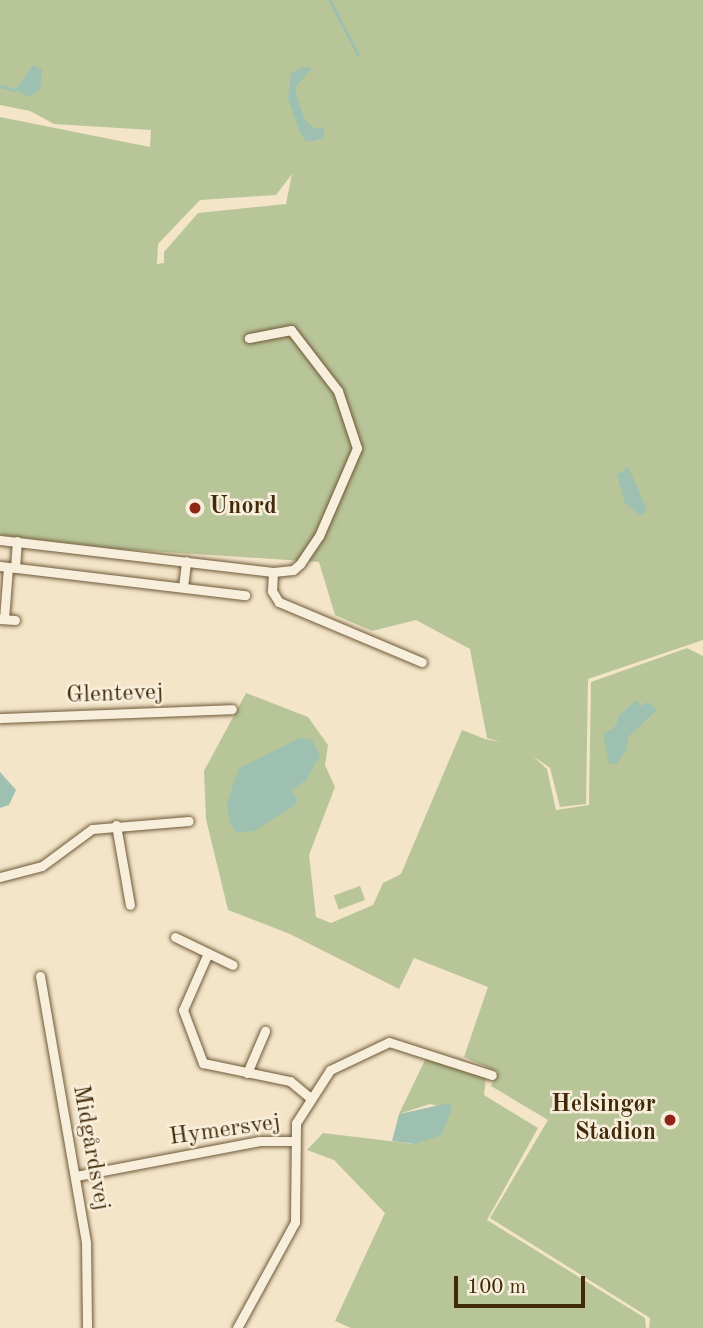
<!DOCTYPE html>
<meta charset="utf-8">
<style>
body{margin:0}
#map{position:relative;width:703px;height:1328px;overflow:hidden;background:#f4e5c9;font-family:"Old Standard TT",serif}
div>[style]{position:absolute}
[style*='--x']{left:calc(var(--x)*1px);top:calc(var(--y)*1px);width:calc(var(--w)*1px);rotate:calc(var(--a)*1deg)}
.green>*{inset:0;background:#b8c599;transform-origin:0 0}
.water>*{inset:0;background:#9dc0b0}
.stream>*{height:2.5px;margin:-1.25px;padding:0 1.25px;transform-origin:1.25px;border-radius:1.25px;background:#9dc0b0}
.roads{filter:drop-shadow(0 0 2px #6e5938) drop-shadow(0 0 2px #6e5938)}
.street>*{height:9px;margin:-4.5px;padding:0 4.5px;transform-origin:4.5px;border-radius:4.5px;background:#f8eedc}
.dots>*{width:19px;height:19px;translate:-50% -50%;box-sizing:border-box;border:4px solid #f8eedc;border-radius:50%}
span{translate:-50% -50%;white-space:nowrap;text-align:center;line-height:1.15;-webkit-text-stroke:5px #f8eedc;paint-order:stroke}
.poi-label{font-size:24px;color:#412a08;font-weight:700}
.left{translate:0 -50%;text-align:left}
.right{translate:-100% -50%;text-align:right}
.street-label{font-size:24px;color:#412a08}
.scale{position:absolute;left:454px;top:1276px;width:131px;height:32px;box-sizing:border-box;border:4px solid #412a08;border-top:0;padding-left:9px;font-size:21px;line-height:24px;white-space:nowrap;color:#412a08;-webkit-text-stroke:5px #f8eedc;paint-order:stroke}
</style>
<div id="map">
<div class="green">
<i style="clip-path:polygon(evenodd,0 0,703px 0,703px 640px,588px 679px,586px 804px,560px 807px,550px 768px,533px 756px,547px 769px,556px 810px,589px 805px,591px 682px,687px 648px,703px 656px,703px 1328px,649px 1328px,650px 1318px,490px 1218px,548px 1120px,491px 1086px,498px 1072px,464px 1057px,488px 987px,414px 958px,399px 989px,290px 934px,228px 910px,206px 819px,204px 771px,246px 693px,308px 717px,328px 745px,325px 765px,335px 787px,309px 855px,316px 917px,331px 923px,373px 905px,383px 883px,401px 874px,462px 730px,485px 739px,500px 742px,487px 738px,470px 649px,416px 620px,372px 631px,335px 615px,319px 562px,119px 549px,0 535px,0 117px,150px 147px,151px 130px,54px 124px,30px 111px,0 105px,0 0,292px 174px,286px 204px,198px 213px,164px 252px,164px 263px,157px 264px,158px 244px,200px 200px,276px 195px,292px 174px)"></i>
<i style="left:360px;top:886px;width:15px;height:28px;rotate:70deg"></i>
<i style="clip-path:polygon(426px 1058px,486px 1077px,484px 1095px,538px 1128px,487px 1220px,645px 1318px,646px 1328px,351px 1328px,335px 1321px,385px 1213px,334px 1160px,307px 1150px,323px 1133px,414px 1144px,443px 1122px,451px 1109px,430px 1104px,399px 1114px)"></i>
</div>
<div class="water">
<i style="clip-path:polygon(33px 65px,42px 70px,40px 89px,30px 97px,15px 90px)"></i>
<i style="clip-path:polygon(303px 67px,312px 68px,295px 88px,298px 100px,305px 120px,315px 129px,323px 127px,324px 132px,323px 138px,314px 141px,306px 141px,300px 133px,288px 99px,291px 73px)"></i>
<i style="clip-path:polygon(628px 467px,645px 505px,647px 511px,640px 516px,625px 503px,617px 475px)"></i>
<i style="clip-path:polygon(637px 700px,641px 706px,648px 702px,657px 710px,628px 737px,626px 751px,617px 763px,609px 764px,603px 734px,616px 726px,619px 715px)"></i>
<i style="clip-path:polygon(300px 738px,312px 740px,320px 755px,306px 780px,291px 791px,297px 799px,295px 805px,254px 831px,237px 833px,230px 824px,227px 803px,239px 768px)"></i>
<i style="clip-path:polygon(0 772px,16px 790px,9px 805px,0 808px)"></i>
<i style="clip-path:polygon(449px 1103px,452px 1109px,441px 1135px,415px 1144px,392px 1141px,399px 1114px)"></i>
</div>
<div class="stream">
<i style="--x:330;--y:0;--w:61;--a:62.6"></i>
<i style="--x:0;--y:86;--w:16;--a:15"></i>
</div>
<div class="roads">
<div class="street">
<i style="--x:0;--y:540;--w:275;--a:6.7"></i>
<i style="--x:273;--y:572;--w:20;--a:-6"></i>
<i style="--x:293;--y:570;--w:9;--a:-41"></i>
<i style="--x:300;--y:564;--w:34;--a:-56"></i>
<i style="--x:319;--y:536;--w:96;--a:-66.6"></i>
<i style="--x:357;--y:448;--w:60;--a:-108.4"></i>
<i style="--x:338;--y:391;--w:77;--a:-127.6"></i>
<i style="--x:291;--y:330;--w:43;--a:169.2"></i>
<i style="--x:0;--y:566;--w:247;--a:6.8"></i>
<i style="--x:15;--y:568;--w:27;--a:-86"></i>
<i style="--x:273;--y:572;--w:19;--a:93"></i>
<i style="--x:272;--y:591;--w:13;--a:58"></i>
<i style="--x:279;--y:602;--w:155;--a:22.8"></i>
<i style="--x:183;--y:587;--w:26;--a:-83"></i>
<i style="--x:0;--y:619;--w:15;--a:4"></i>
<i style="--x:4;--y:619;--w:52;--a:-85.6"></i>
<i style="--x:0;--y:718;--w:232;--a:-2.2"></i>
<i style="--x:116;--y:825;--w:81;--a:80.1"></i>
<i style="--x:0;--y:877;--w:43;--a:-14.7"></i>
<i style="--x:42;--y:866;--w:62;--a:-36.5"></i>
<i style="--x:92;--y:829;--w:97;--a:-4.7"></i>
<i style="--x:175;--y:937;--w:64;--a:25.8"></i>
<i style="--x:208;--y:953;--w:62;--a:113.7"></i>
<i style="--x:183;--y:1010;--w:57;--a:69.3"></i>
<i style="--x:203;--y:1063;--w:89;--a:11.7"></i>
<i style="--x:290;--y:1081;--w:25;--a:40"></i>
<i style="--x:40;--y:976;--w:271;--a:80.2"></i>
<i style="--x:86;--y:1243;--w:85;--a:89.3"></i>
<i style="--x:247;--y:1073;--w:46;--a:-66.8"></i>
<i style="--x:76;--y:1176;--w:187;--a:-10.8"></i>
<i style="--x:260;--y:1141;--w:35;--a:0"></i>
<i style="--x:237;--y:1328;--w:121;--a:-61.3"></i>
<i style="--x:295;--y:1222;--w:99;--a:-89.4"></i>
<i style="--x:296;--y:1123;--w:63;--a:-57.3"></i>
<i style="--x:330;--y:1070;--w:65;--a:-25.4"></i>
<i style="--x:389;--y:1042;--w:108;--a:17.8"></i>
</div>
</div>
<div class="dots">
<i style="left:195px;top:508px;background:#8f2418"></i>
<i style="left:670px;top:1120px;background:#8f2418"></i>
</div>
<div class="poi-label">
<span class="left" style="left:209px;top:508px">Unord</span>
<span class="right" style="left:656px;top:1120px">Helsingør<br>Stadion</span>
</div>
<div class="street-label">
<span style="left:115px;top:695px;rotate:-2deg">Glentevej</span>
<span style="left:225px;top:1131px;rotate:-8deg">Hymersvej</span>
<span style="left:90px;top:1148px;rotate:80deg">Midgårdsvej</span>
</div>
<div class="scale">100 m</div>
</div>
